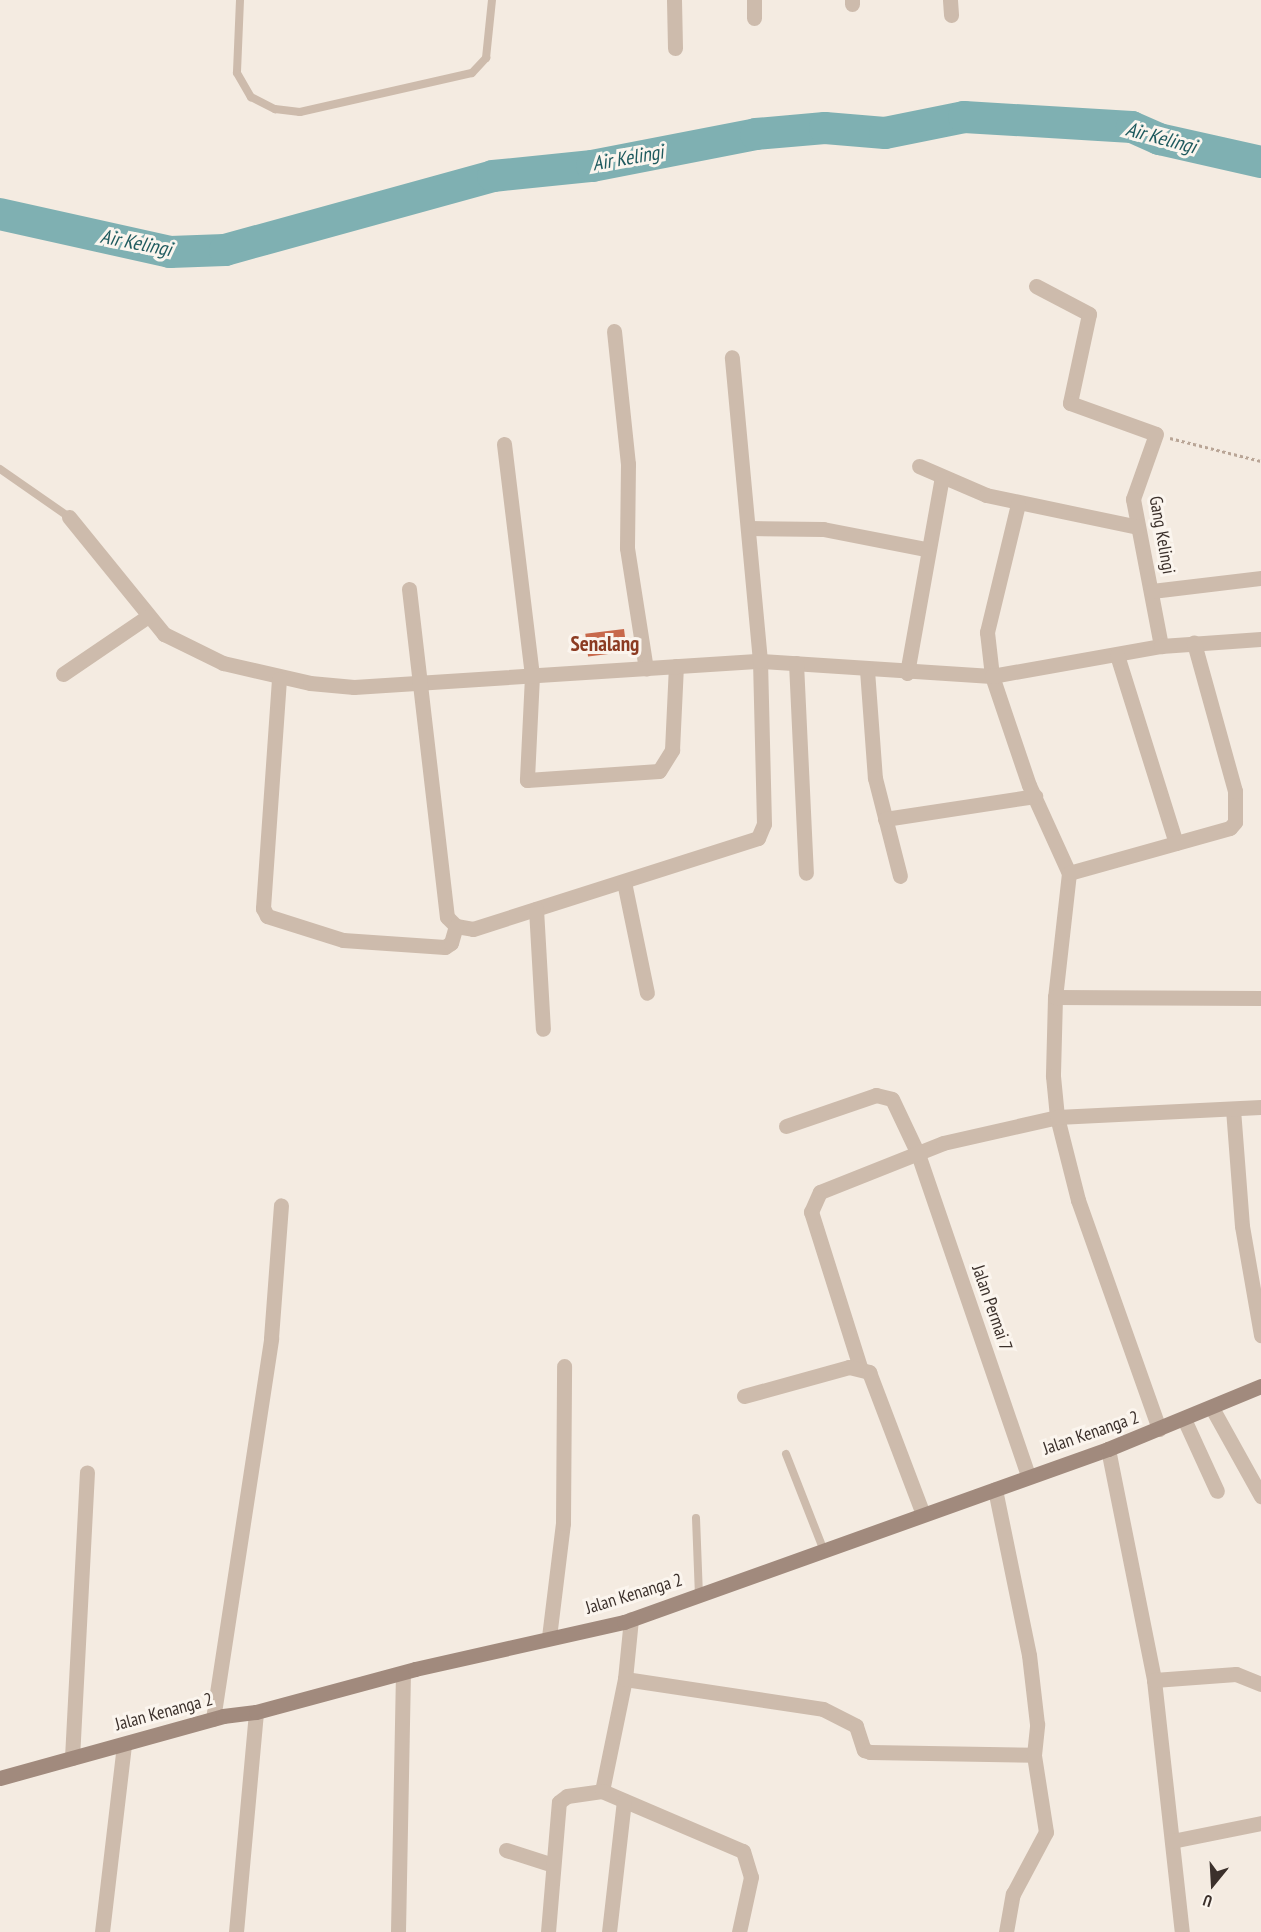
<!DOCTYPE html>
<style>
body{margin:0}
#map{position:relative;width:1261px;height:1932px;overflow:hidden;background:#f4ebe1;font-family:"PT Sans Narrow",sans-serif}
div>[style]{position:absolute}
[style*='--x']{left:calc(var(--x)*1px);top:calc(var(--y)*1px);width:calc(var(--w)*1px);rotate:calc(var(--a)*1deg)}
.river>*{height:32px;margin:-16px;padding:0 16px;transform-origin:16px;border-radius:16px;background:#7fb0b2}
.building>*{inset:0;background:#c8694b;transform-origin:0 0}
.path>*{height:3px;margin-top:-1.5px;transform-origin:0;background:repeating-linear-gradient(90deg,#b9a596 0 3px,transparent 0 6px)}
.service>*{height:8px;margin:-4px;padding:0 4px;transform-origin:4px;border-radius:4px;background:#cdbbac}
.minor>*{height:15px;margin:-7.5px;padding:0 7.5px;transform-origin:7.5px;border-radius:7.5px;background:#cdbbac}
.secondary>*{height:15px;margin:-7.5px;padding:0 7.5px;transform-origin:7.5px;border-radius:7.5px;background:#a18a7d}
span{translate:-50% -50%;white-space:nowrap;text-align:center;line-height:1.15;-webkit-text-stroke:6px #fbf5ee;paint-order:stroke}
.street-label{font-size:18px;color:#3b302b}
.water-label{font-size:20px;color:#1f5a5e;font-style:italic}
.quarter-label{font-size:21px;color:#8c3b22;font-weight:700}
.north{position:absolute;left:1183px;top:1854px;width:60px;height:60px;-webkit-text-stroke:4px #fbf5ee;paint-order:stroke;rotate:198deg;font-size:16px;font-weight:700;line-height:24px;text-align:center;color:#3b302b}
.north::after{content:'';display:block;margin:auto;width:21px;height:27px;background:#3b302b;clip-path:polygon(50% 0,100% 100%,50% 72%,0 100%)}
</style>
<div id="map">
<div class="river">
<i style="--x:0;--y:214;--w:174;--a:12.6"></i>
<i style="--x:170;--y:252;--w:55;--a:-2.1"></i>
<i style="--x:225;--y:250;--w:278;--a:-15.4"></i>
<i style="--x:493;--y:176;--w:100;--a:-5.8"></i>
<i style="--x:592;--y:166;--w:167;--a:-11"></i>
<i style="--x:756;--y:134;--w:69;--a:-5"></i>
<i style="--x:825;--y:128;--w:60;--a:4.8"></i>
<i style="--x:885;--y:133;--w:81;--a:-11.4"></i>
<i style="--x:964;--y:117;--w:168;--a:3.4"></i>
<i style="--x:1132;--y:127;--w:30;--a:24"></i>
<i style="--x:1159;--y:139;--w:105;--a:12.7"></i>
</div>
<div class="building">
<i style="left:624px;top:629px;width:23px;height:39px;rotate:83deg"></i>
</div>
<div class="path">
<i style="--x:1170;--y:438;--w:94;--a:14.2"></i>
</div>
<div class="service">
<i style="--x:240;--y:0;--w:73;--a:92.4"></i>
<i style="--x:237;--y:73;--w:28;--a:60"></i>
<i style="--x:251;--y:97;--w:27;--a:27"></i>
<i style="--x:275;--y:109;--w:25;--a:7"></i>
<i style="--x:300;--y:112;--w:176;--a:-12.8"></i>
<i style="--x:472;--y:73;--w:21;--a:-47"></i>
<i style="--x:486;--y:58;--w:58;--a:-84.1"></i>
<i style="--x:0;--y:469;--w:84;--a:34.8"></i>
<i style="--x:786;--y:1454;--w:104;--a:68.6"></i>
<i style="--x:696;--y:1518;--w:77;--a:87.8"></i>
</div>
<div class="minor">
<i style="--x:674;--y:0;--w:48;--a:88.8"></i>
<i style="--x:852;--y:0;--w:4;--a:90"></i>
<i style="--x:950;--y:0;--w:15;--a:86"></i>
<i style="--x:754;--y:18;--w:18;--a:-90"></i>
<i style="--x:1036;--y:286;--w:60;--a:27.8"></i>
<i style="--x:1089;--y:314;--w:91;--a:102.1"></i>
<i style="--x:1070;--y:403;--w:91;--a:19.8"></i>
<i style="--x:1156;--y:434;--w:69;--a:109.5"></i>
<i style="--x:1133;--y:499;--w:150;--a:79.2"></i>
<i style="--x:614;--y:331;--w:134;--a:84"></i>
<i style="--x:628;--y:464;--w:84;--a:90.7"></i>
<i style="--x:627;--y:548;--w:122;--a:81.1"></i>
<i style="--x:504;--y:444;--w:234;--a:83.1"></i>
<i style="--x:532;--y:676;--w:104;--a:92.8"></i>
<i style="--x:527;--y:780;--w:132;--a:-3.9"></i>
<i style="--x:659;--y:771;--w:25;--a:-58"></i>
<i style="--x:672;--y:750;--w:84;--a:-87.3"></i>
<i style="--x:919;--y:466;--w:73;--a:23.4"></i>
<i style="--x:986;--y:495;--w:155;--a:11.9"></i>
<i style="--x:1018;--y:504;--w:132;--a:103.6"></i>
<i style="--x:987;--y:632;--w:44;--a:83.5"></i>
<i style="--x:992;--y:676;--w:115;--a:71.3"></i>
<i style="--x:1029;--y:785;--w:97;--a:65.6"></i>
<i style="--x:1069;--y:873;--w:125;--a:96.4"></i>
<i style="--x:1055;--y:997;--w:79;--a:91.5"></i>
<i style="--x:1053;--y:1076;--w:41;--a:84.4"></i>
<i style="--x:1057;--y:1117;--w:86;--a:75.8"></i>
<i style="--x:1078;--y:1200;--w:243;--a:70.5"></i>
<i style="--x:69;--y:517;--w:151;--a:50.9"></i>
<i style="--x:164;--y:634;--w:66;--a:26.2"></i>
<i style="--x:223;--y:663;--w:89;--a:12.9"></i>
<i style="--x:310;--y:683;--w:44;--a:5.2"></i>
<i style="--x:354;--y:687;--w:407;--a:-3.7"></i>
<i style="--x:760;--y:661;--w:232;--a:3.7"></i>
<i style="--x:992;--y:676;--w:172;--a:-10.1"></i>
<i style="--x:1161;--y:646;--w:100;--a:-4"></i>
<i style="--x:749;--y:528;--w:74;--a:0.8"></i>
<i style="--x:823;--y:529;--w:105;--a:11"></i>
<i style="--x:409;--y:589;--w:330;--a:83.4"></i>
<i style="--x:447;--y:917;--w:13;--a:45"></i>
<i style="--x:456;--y:926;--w:17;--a:10"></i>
<i style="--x:473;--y:929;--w:299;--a:-17.7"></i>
<i style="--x:758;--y:838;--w:15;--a:-67"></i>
<i style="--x:764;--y:824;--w:163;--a:-91.4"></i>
<i style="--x:760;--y:661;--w:305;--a:-95.3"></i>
<i style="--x:1152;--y:591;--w:110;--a:-6.8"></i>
<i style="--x:1117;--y:655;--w:197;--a:72.6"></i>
<i style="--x:796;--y:663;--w:210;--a:87.3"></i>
<i style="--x:867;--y:670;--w:108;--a:85.8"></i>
<i style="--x:875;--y:778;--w:101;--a:75.7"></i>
<i style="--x:907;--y:673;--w:199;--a:-79.9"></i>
<i style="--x:63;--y:674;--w:102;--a:-34.2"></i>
<i style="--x:279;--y:679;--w:230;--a:94"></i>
<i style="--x:263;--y:908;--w:9;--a:63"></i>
<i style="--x:267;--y:916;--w:80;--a:17.5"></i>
<i style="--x:343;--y:940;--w:102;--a:3.9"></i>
<i style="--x:445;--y:947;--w:7;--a:-34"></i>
<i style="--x:451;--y:943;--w:18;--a:-74"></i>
<i style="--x:885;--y:819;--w:152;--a:-8.7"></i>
<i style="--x:1069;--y:873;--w:167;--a:-15.6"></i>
<i style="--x:1230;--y:828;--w:8;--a:-50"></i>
<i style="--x:1235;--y:822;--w:31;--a:-90"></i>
<i style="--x:1235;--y:791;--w:154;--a:-105.5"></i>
<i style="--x:624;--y:882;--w:113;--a:78.3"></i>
<i style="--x:536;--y:909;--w:120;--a:86.7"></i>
<i style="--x:1055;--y:997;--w:206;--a:0.3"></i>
<i style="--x:1233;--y:1109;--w:117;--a:85.6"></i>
<i style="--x:1242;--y:1226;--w:111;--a:80.1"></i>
<i style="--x:786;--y:1126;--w:95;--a:-19"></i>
<i style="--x:876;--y:1095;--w:16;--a:14"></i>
<i style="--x:892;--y:1099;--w:61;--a:64.7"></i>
<i style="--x:918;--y:1154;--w:339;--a:71.1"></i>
<i style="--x:860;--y:1367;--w:163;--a:-107.5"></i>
<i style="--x:811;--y:1212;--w:22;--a:-66"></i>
<i style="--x:820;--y:1192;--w:132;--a:-21.7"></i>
<i style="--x:943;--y:1143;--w:117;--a:-12.8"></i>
<i style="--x:1057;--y:1117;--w:204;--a:-2.8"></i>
<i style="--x:744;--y:1396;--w:109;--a:-15.4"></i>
<i style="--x:849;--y:1367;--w:21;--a:14"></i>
<i style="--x:869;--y:1372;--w:152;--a:69.2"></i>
<i style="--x:1212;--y:1408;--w:101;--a:60.9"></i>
<i style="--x:1184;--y:1419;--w:79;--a:65.4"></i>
<i style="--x:1108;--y:1449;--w:236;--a:78.7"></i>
<i style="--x:1154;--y:1680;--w:254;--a:83.7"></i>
<i style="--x:549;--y:1637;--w:115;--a:-83"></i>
<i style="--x:563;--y:1523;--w:157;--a:-89.6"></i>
<i style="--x:625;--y:1679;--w:200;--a:8.6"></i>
<i style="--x:823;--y:1709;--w:37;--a:27"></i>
<i style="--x:856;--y:1726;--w:25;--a:72"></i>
<i style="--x:864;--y:1750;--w:6;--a:18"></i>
<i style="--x:870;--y:1752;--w:164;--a:1"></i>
<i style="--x:1034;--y:1755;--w:31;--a:-84"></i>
<i style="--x:1037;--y:1724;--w:69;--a:-96.6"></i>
<i style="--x:1029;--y:1655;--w:169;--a:-101.6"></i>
<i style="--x:1154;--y:1680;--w:82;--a:-4.2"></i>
<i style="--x:1236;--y:1674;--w:27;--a:22"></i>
<i style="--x:213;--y:1719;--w:385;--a:-81.3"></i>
<i style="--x:271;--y:1338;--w:133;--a:-85.7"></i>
<i style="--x:72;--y:1758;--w:286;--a:-87"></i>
<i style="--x:602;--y:1791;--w:114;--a:-78.4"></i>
<i style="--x:625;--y:1679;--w:60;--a:-84.3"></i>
<i style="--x:1172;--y:1841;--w:91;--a:-11.4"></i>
<i style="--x:506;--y:1850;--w:49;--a:17.7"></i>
<i style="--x:102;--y:1932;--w:189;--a:-83.3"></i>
<i style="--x:236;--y:1932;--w:221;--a:-84.8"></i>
<i style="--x:398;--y:1932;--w:259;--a:-88.9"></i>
<i style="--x:548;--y:1932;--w:130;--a:-85.2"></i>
<i style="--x:559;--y:1802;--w:10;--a:-37"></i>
<i style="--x:567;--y:1796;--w:35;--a:-8"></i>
<i style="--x:602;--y:1791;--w:153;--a:23.1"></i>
<i style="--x:743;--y:1851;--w:27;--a:73"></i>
<i style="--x:751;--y:1877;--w:56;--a:102.3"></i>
<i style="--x:609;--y:1932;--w:132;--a:-83.5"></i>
<i style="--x:1006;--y:1932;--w:39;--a:-80"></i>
<i style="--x:1013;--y:1894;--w:70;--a:-62"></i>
<i style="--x:1046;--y:1832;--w:78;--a:-98.9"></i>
</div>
<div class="secondary">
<i style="--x:0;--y:1778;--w:231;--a:-15.5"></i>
<i style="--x:223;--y:1716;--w:33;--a:-7"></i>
<i style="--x:256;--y:1712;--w:165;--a:-15.1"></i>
<i style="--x:415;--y:1669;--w:214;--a:-12.7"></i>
<i style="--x:624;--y:1622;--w:514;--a:-19.67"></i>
<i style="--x:1108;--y:1449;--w:165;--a:-22.4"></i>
</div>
<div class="street-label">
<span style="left:1162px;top:535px;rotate:80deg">Gang Kelingi</span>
<span style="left:992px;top:1308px;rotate:71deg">Jalan Permai 7</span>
<span style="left:1091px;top:1433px;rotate:-19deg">Jalan Kenanga 2</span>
<span style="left:634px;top:1594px;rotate:-17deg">Jalan Kenanga 2</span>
<span style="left:164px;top:1712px;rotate:-15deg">Jalan Kenanga 2</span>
</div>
<div class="water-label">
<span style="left:1161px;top:138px;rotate:15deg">Air Kelingi</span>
<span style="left:628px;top:158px;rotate:-10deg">Air Kelingi</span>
<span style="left:136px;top:243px;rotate:11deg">Air Kelingi</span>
</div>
<div class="quarter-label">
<span style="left:605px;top:644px">Senalang</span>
</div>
<div class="north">U</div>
</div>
